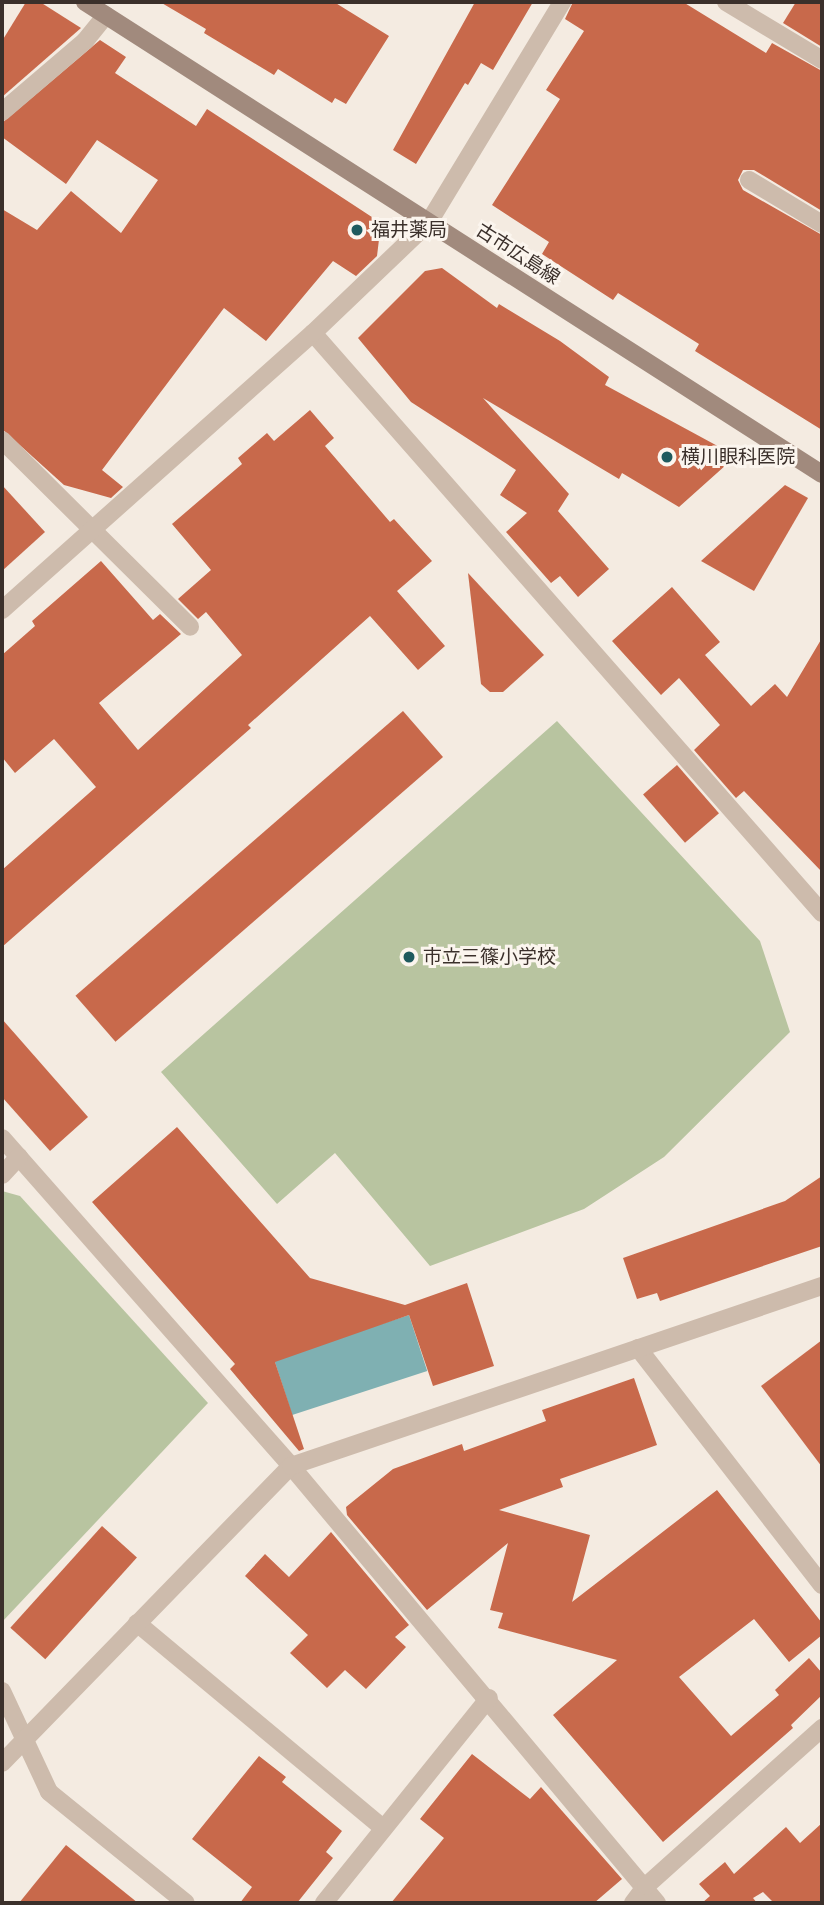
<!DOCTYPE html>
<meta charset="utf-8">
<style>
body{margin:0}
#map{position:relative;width:824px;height:1905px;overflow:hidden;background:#f4ebe1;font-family:"IBM Plex Sans","Noto Sans JP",sans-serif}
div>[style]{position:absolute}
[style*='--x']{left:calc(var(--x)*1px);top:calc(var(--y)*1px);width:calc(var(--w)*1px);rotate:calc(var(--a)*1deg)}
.green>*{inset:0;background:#b8c4a0}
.water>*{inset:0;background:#7fb0b2;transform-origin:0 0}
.building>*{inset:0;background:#c8694b;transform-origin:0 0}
.street>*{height:18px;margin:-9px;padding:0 9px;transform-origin:9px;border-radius:9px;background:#cdbbac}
.secondary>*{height:18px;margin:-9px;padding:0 9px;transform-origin:9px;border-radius:9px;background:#a18a7d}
.dots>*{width:19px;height:19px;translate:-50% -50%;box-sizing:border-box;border:4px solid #fbf5ee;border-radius:50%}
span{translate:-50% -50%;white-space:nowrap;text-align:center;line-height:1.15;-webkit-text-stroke:6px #fbf5ee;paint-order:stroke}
.poi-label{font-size:19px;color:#3b302b}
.left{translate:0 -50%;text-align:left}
.street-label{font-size:19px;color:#3b302b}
.frame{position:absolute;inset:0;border:4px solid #3b302b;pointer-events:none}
</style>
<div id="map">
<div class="green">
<i style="clip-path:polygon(557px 721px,760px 941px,790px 1032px,664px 1157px,584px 1209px,430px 1266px,335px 1153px,277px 1204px,161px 1072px)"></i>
<i style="clip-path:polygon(2px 1191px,20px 1196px,208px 1403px,2px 1622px)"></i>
</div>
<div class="water">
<i style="left:409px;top:1315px;width:59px;height:142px;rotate:72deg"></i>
</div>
<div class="building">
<i style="clip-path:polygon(26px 2px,40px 2px,81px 28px,2px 97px,2px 41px)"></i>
<i style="clip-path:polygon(160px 2px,334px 2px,389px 36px,346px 104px,335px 98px,332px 103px,278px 69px,274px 75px,204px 33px,206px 29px)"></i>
<i style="clip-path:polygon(475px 2px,533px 2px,493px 70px,481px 63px,468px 85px,465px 83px,416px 164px,393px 150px)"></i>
<i style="clip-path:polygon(573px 2px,683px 2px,766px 53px,772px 43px,822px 71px,822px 211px,754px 170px,743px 170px,738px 180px,743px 190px,822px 235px,822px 430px,695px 351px,699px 344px,618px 293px,613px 300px,542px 254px,549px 242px,492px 205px,560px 99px,546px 90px,584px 31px,565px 19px)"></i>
<i style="clip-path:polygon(796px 2px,822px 2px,822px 47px,783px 23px)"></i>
<i style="clip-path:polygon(100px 40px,126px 57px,115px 73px,196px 126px,207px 109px,381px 223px,377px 256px,356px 276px,333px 261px,266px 341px,224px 308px,102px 470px,123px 487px,111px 498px,64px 485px,2px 429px,2px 209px,37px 230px,71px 191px,121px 233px,158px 180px,97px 140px,66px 184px,2px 137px,2px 123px)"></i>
<i style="clip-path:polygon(442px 268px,497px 308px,499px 304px,560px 341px,609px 377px,605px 385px,736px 456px,679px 507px,622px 473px,619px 479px,483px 398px,569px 494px,558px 511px,609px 569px,578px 597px,560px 576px,551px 583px,506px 532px,527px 513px,500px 495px,516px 470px,411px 402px,358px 338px,425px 271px)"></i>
<i style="clip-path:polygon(310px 410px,334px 438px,325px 446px,390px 522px,394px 519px,432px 561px,397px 591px,445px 646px,418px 670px,370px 616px,248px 725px,251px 728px,2px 947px,2px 870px,96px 787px,54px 739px,15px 773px,2px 757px,2px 655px,35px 626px,32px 621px,101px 561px,153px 620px,160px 614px,181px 634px,99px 703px,138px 750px,242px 655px,206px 612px,198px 619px,178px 599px,211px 570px,172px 524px,242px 464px,238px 458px,267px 433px,274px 441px)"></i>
<i style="clip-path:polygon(2px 485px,45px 532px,2px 571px)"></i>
<i style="clip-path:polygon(785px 485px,808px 498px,754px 591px,701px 561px)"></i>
<i style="clip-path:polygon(468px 573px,544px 655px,503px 692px,490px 692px,481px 684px)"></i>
<i style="clip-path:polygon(672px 587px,720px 642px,705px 655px,751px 706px,775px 684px,787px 697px,822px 638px,822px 872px,744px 791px,736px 798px,694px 750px,720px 725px,679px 678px,661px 695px,612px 641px)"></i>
<i style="left:403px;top:711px;width:61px;height:434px;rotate:49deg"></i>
<i style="left:677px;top:765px;width:64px;height:45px;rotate:49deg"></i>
<i style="clip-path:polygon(2px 1019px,88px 1117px,50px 1151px,2px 1097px)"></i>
<i style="clip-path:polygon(177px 1127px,310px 1278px,405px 1305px,467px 1283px,494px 1366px,433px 1386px,409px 1315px,275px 1362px,304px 1449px,299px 1451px,230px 1369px,235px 1364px,92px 1202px)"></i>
<i style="clip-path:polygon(822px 1176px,822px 1246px,660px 1301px,657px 1293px,637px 1299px,623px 1258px,785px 1201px)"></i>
<i style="clip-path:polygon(822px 1340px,822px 1467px,761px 1386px)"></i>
<i style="clip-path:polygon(634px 1378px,657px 1445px,560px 1479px,563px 1487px,499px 1510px,590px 1535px,572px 1602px,717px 1490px,822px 1623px,822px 1635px,789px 1662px,754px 1619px,679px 1677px,731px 1736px,779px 1695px,775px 1690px,809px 1658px,822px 1673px,822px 1695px,791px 1725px,793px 1728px,663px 1842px,553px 1715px,617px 1660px,498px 1628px,503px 1613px,490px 1610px,508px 1543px,427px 1610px,347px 1515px,346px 1507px,393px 1469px,462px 1444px,464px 1451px,546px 1421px,542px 1410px)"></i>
<i style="left:102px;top:1526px;width:47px;height:137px;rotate:42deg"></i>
<i style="clip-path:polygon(331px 1532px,409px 1625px,395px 1637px,406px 1647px,366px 1689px,345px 1670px,327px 1688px,290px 1653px,308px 1635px,245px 1576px,265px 1554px,289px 1577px)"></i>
<i style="clip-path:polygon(472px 1754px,530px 1799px,541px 1787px,622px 1879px,594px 1903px,391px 1903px,444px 1838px,420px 1819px)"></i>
<i style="clip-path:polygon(259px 1756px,286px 1777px,282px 1782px,342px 1831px,326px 1852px,333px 1858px,297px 1903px,240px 1903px,252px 1887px,192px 1839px)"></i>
<i style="clip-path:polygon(822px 1823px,822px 1903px,774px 1903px,763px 1892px,753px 1898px,757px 1903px,702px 1903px,710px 1896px,699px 1884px,725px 1862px,734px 1874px,786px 1827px,800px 1843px)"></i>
<i style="clip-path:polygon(66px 1845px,138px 1903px,19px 1903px)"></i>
</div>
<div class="street">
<i style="--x:726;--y:2;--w:112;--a:31.1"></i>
<i style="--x:2;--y:112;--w:109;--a:-40.5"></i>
<i style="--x:85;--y:41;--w:33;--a:-51"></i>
<i style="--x:749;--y:180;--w:85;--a:31.1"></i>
<i style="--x:313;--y:333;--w:772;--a:48.73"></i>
<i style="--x:2;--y:440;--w:265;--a:44.8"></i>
<i style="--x:2;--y:610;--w:416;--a:-41.7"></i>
<i style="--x:313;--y:333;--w:161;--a:-43.7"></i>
<i style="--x:429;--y:222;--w:257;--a:-58.8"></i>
<i style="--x:2;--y:1138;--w:437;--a:48.6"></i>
<i style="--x:291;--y:1466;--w:570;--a:50.05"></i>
<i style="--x:2;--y:1175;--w:25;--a:-47"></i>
<i style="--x:638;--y:1348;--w:300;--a:52.2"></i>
<i style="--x:137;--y:1623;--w:320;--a:39.8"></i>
<i style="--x:2;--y:1691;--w:111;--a:65"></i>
<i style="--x:49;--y:1792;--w:176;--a:39"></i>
<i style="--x:2;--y:1763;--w:414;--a:-45.8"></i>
<i style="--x:291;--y:1466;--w:561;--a:-18.73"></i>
<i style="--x:324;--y:1903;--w:263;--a:-51.2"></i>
<i style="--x:633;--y:1903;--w:21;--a:-53"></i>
<i style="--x:646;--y:1886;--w:237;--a:-41.9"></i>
</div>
<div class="secondary">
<i style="--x:85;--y:2;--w:875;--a:32.64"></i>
</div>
<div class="dots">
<i style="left:357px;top:230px;background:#1f5a5e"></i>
<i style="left:667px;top:457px;background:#1f5a5e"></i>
<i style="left:409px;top:957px;background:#1f5a5e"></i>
</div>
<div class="poi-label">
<span class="left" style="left:371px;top:230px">福井薬局</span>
<span class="left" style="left:681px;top:457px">横川眼科医院</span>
<span class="left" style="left:423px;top:957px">市立三篠小学校</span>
</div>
<div class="street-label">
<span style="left:518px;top:254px;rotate:33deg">古市広島線</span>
</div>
<div class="frame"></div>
</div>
